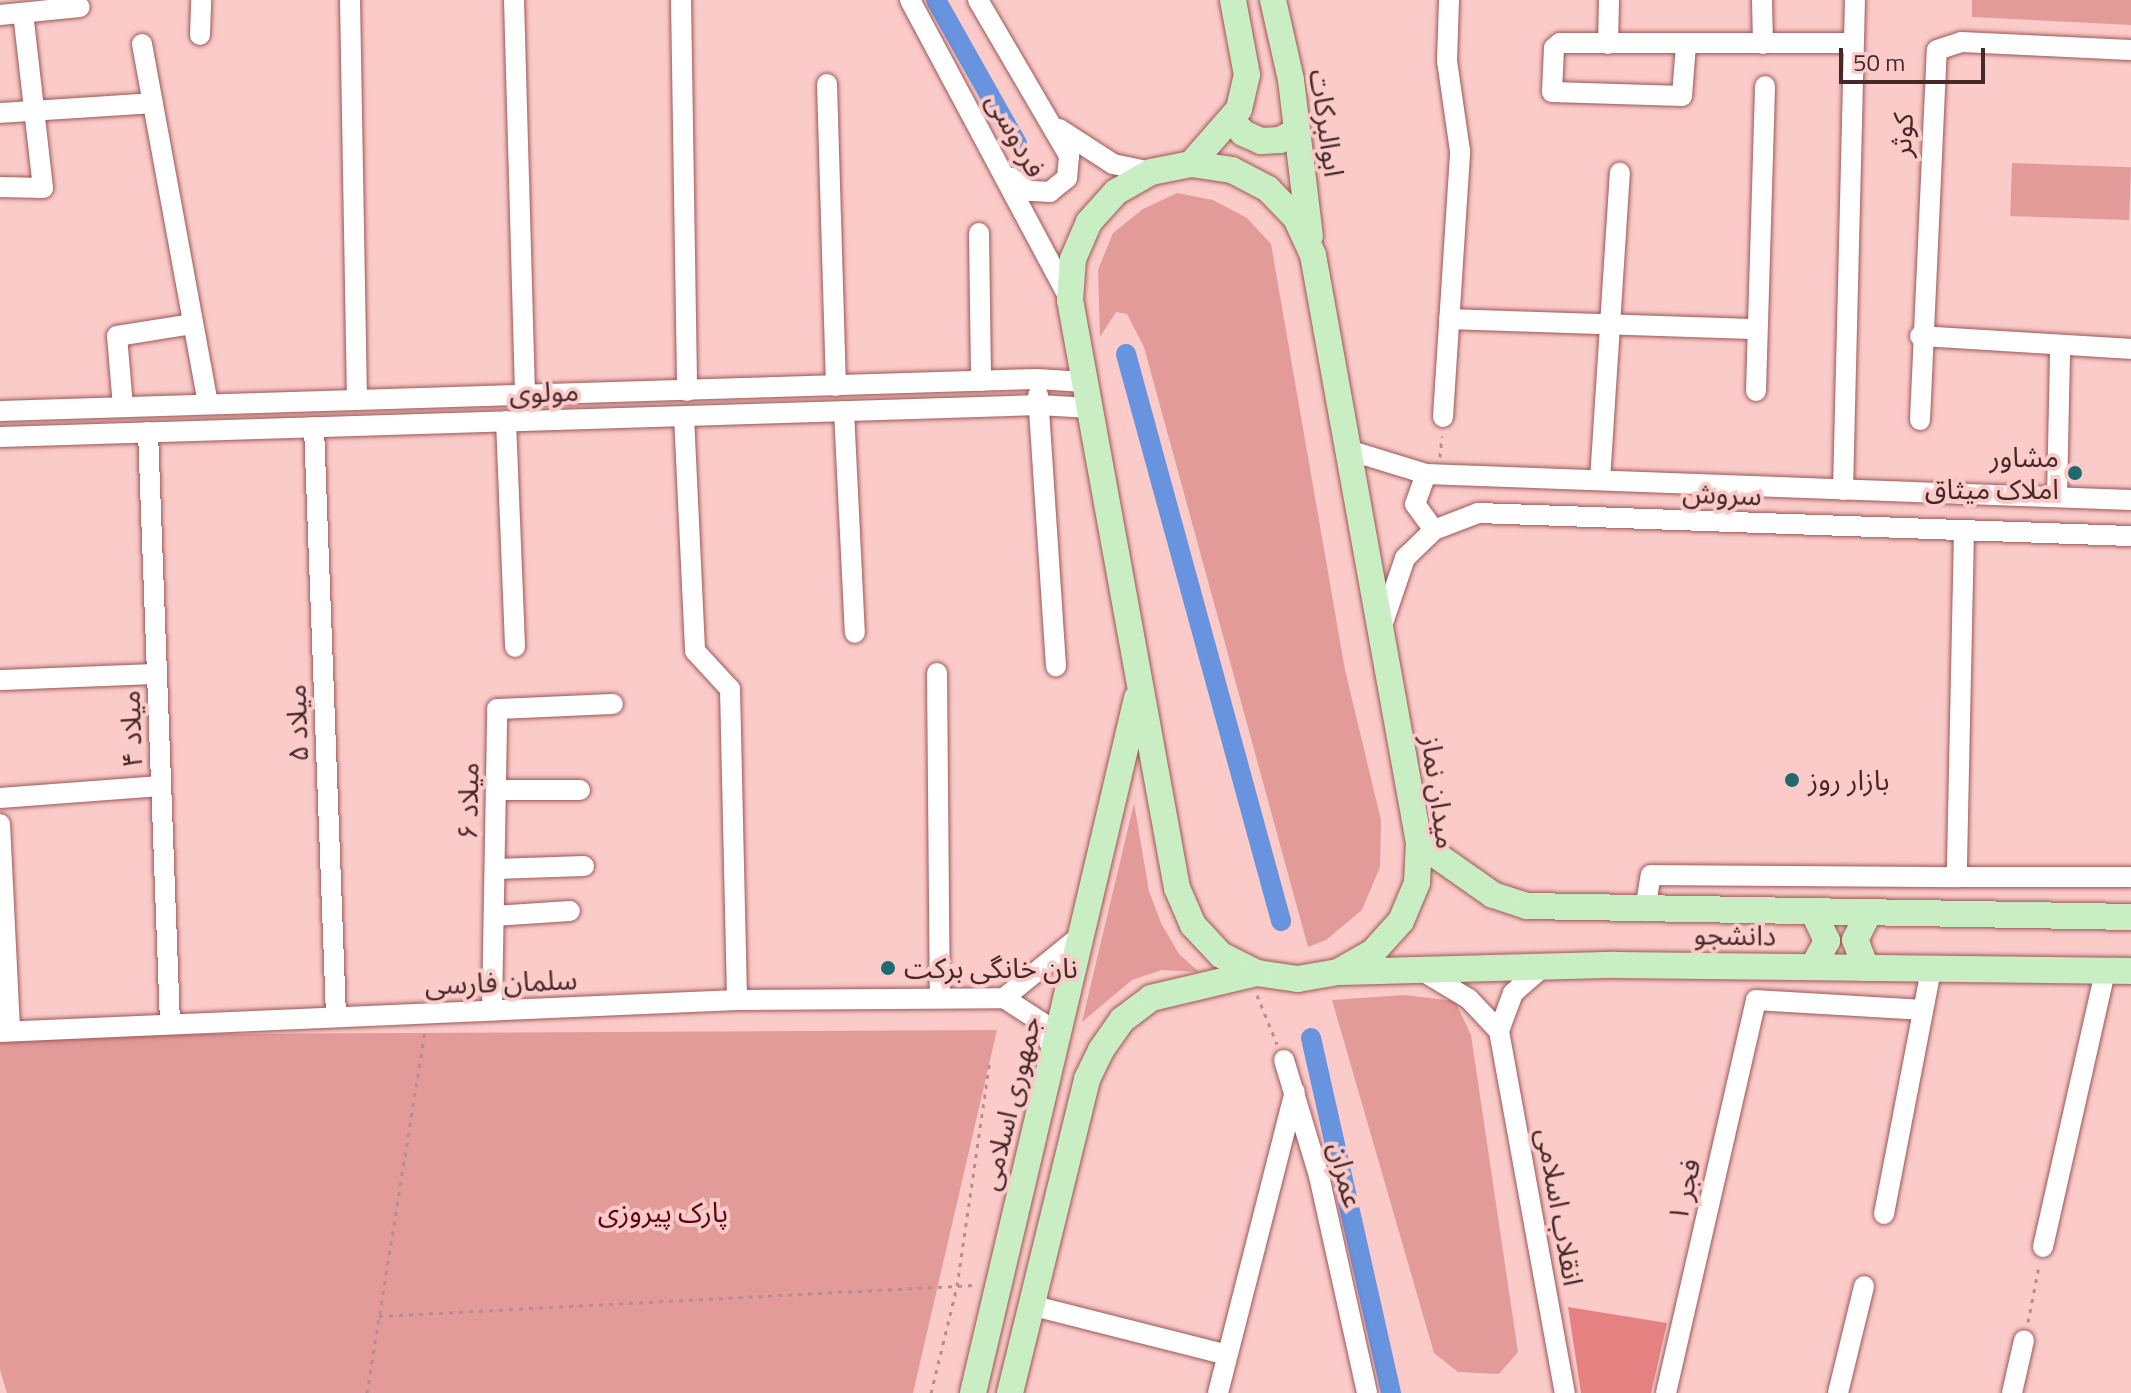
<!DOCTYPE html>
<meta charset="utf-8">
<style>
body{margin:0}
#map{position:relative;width:2131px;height:1393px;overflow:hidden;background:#fbcbc9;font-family:"Titillium Web","Noto Sans Arabic",sans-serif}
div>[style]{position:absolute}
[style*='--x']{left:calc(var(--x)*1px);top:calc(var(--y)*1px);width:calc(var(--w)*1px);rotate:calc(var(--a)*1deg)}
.green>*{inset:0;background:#e29b99;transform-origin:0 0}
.forest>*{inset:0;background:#e58281}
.canal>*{height:20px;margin:-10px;padding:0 10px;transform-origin:10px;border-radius:10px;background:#6893df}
.path>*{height:3px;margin-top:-1.5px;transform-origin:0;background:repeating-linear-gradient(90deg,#b78e8d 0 4px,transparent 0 10px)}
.roads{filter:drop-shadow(0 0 2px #9c5857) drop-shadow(0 0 2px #9c5857)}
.minor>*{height:20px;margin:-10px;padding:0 10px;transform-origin:10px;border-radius:10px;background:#fff}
.major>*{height:26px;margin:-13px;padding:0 13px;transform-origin:13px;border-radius:13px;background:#caeec4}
.dots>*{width:22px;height:22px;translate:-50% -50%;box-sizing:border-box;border:4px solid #fbcbc9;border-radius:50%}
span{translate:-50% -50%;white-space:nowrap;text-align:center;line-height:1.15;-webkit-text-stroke:8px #fbcbc9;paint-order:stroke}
.street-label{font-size:28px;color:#462828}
.poi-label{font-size:28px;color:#462828}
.right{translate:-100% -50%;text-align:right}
.left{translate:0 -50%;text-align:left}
.park-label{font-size:28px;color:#600313}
.scale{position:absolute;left:1839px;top:48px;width:146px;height:36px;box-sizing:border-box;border:4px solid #462828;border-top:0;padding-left:10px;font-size:24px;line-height:28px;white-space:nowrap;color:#462828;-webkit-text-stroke:6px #fbcbc9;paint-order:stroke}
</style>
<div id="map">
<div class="green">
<i style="clip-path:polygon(1972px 0,2131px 0,2131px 25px,1972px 17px)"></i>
<i style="left:2012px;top:163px;width:119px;height:53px;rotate:2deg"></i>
<i style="clip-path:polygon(1177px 193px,1213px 200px,1247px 218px,1271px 244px,1345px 670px,1381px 820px,1380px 867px,1362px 910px,1326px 940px,1308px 947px,1144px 347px,1127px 314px,1116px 312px,1100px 337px,1098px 270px,1113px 233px,1143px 209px)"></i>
<i style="clip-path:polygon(1134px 803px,1149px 891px,1161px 923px,1179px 954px,1199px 972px,1162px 970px,1132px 980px,1082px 1022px)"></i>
<i style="clip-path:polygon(1404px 995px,1455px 1001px,1471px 1035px,1518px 1352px,1499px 1374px,1458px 1372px,1434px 1353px,1332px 1000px)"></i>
<i style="clip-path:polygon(997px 1030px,913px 1393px,7px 1393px,0 1370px,0 1035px)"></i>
</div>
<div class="forest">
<i style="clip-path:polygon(1568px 1307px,1667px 1323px,1651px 1393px,1581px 1393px)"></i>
</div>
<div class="canal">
<i style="--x:936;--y:0;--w:165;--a:60.6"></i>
<i style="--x:1126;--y:354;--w:588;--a:74.71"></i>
<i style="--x:1311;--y:1038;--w:364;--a:77.3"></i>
</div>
<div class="path">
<i style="--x:1440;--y:457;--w:21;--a:-85"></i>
<i style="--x:1257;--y:995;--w:53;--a:67.8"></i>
<i style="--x:379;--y:1316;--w:597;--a:-2.98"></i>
<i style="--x:2028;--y:1322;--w:57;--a:-78.9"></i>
<i style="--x:367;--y:1393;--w:366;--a:-80.9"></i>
<i style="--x:931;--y:1393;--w:110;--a:-76.3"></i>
<i style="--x:957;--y:1286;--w:227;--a:-81.7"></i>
</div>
<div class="roads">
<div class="minor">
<i style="--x:350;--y:0;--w:400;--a:89"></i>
<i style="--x:514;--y:0;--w:396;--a:88.4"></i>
<i style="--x:681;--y:0;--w:391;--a:89.1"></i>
<i style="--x:910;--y:0;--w:340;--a:61.9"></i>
<i style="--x:978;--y:0;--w:181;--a:59.7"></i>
<i style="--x:1069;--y:156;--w:22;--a:95"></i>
<i style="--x:1067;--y:178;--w:22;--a:141"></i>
<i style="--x:1050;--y:192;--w:22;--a:-177"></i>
<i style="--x:1028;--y:191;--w:21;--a:-141"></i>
<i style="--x:1762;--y:0;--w:44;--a:88.7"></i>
<i style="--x:0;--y:15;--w:80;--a:-5.7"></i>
<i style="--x:200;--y:35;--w:35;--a:-88"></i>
<i style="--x:142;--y:44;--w:366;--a:79.6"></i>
<i style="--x:1608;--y:44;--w:44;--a:-88.7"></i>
<i style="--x:1686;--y:45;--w:51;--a:94.5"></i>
<i style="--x:1682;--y:96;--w:130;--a:-178.2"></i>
<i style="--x:1552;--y:92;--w:44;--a:-87.4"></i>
<i style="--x:1554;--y:48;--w:8;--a:-40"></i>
<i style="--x:1560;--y:43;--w:293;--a:0"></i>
<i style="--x:827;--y:84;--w:302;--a:88.3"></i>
<i style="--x:0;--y:113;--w:153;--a:-3.7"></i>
<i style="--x:1059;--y:129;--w:64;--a:32.9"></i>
<i style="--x:1113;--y:164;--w:39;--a:12"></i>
<i style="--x:0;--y:187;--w:43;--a:1.3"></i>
<i style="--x:43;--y:188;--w:176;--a:-96.5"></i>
<i style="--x:979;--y:233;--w:148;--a:89.2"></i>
<i style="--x:1449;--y:319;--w:308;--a:1.9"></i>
<i style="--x:1920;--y:336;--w:211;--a:3.5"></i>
<i style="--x:1756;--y:391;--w:305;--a:-88.3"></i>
<i style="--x:1038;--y:395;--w:272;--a:86.2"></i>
<i style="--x:123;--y:407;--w:71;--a:-94.8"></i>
<i style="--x:117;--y:336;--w:77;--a:-9"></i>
<i style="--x:0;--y:411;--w:1037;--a:-1.77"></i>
<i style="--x:1037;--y:379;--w:48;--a:3.6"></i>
<i style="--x:844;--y:411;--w:222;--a:87.2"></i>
<i style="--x:684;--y:416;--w:235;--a:87.3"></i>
<i style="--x:695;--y:651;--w:52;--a:47.4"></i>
<i style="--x:730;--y:689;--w:311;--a:88.7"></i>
<i style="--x:1443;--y:417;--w:267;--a:-86.3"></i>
<i style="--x:1460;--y:151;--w:91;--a:-98.2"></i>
<i style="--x:1447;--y:61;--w:61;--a:-88.1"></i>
<i style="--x:1920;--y:420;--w:370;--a:-87.4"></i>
<i style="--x:1937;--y:50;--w:25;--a:-18"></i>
<i style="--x:1961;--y:42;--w:170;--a:2.7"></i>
<i style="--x:506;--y:421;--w:226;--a:87.7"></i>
<i style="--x:314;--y:427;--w:590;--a:87.86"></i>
<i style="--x:148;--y:432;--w:592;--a:87.87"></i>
<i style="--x:0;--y:437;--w:1039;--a:-1.76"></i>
<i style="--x:1039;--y:405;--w:51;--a:3.4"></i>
<i style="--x:1348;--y:450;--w:82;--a:17.1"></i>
<i style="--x:1426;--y:474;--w:705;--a:2.11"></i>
<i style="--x:1426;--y:474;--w:32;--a:110"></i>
<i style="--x:1415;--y:504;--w:32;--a:54"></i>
<i style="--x:1600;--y:480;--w:308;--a:-86.3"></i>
<i style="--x:1843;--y:490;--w:490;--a:-88.6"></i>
<i style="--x:2057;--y:497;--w:149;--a:-88.8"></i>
<i style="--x:1964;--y:530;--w:347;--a:91.2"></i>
<i style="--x:1957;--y:877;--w:174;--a:0"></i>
<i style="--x:1382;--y:626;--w:72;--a:-71.3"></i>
<i style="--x:1405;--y:558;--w:40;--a:-44"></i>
<i style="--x:1434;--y:530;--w:47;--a:-21.1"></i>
<i style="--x:1478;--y:513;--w:653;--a:2.02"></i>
<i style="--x:937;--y:673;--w:322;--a:89.5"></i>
<i style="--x:0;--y:680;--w:157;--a:-2.2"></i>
<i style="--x:496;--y:790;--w:84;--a:0"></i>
<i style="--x:0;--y:798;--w:161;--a:-4.3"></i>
<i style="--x:0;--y:824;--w:207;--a:87.2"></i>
<i style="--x:495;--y:869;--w:89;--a:-1.9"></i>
<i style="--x:1645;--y:911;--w:36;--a:-81"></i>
<i style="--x:1651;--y:875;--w:306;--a:0.4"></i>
<i style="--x:494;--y:916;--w:76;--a:-3.8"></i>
<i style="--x:1544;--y:966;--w:41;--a:138.9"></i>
<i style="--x:1513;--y:993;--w:40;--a:110.2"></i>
<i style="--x:1499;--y:1031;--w:368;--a:79.7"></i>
<i style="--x:1424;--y:972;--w:52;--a:31"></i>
<i style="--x:1469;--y:999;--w:44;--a:46.8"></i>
<i style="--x:1004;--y:998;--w:103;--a:-39.1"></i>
<i style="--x:1004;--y:998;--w:44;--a:33"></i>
<i style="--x:1041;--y:1022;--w:35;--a:68"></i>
<i style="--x:492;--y:1010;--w:301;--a:-89"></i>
<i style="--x:497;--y:709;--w:116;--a:-2.5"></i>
<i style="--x:0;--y:1032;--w:738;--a:-2.49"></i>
<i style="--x:737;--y:1000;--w:267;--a:-0.4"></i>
<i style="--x:1284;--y:1060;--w:121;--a:73.2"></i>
<i style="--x:1319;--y:1176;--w:222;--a:77.5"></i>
<i style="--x:1884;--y:1214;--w:249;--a:-79.1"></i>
<i style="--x:2043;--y:1247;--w:283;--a:-77.3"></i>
<i style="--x:1030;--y:1305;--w:203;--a:14.2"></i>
<i style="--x:1218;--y:1393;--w:311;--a:-75.7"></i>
<i style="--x:1666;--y:1393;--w:403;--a:-77.1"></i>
<i style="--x:1756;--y:1000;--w:167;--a:3.4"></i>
<i style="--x:1838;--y:1393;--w:110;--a:-76.3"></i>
<i style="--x:2012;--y:1393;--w:54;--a:-77.2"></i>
</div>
<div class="major">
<i style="--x:1273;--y:0;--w:82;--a:77.3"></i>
<i style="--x:1291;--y:80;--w:157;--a:83.1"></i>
<i style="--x:1231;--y:119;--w:18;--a:49"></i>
<i style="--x:1243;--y:133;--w:20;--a:24"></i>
<i style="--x:1261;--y:141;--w:19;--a:-3"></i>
<i style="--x:1280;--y:140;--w:19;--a:-28"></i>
<i style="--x:1191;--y:164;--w:41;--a:8.3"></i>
<i style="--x:1232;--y:170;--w:41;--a:27.8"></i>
<i style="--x:1268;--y:189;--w:40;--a:46"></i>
<i style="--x:1296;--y:218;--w:41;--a:65.3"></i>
<i style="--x:1313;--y:255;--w:597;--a:79.78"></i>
<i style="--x:1419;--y:843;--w:40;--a:92.9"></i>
<i style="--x:1417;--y:883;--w:41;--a:112.8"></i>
<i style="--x:1401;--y:921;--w:42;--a:132.1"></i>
<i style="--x:1373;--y:952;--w:40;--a:150.3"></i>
<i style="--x:1338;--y:972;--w:41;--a:170.1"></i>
<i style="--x:1298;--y:979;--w:41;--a:-171.7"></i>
<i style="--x:1257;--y:973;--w:40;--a:-153.4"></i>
<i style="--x:1221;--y:955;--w:41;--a:-133"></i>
<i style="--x:1193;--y:925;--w:40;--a:-113.4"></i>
<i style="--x:1177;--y:888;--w:598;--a:-100.31"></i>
<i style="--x:1070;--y:300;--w:41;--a:-85.8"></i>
<i style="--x:1073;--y:259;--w:40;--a:-66.6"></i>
<i style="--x:1089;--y:222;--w:40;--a:-48"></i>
<i style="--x:1116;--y:192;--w:40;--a:-29.7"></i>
<i style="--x:1151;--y:172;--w:41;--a:-11.3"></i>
<i style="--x:1191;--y:164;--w:73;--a:-48.9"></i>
<i style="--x:1239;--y:109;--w:35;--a:-77"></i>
<i style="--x:1247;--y:75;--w:76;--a:-100.6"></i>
<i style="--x:1419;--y:843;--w:90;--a:35.1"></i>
<i style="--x:1493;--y:895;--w:36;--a:18"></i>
<i style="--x:1527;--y:906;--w:604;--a:1.04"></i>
<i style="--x:1813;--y:967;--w:30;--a:-62"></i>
<i style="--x:1827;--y:941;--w:31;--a:-115"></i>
<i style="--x:1866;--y:968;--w:30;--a:-111"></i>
<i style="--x:1855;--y:940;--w:29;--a:-63"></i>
<i style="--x:1341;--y:972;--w:274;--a:-1.5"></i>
<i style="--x:1615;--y:965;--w:516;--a:0.67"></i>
<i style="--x:973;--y:1393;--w:714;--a:-76.72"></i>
<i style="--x:1010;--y:1393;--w:323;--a:-76.2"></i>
<i style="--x:1087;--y:1079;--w:32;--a:-64"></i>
<i style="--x:1101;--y:1050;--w:37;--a:-55"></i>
<i style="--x:1122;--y:1020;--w:36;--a:-37"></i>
<i style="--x:1151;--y:998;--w:109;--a:-13.3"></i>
</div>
</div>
<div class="dots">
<i style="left:2075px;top:473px;background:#1e6a6f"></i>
<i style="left:1792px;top:780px;background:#1e6a6f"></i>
<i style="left:888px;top:968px;background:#1e6a6f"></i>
</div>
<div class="street-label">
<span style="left:1327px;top:123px;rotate:82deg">ابوالبرکات</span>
<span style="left:1016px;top:135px;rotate:61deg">فردوسی</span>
<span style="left:1902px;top:135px;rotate:-87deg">کوثر</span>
<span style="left:544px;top:392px;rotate:-2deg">مولوی</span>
<span style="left:1722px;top:494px;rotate:2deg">سروش</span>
<span style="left:297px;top:723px;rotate:-92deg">میلاد ۵</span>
<span style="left:131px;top:729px;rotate:-92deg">میلاد ۴</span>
<span style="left:1439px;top:792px;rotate:82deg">میدان نماز</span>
<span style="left:468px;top:801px;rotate:-89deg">میلاد ۶</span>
<span style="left:1735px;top:935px;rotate:1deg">دانشجو</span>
<span style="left:501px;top:982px;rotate:-2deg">سلمان فارسی</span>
<span style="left:1010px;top:1103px;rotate:-76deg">جمهوری اسلامی</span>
<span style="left:1346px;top:1175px;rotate:76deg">عمران</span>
<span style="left:1684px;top:1190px;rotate:-77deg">فجر ۱</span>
<span style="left:1560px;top:1207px;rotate:80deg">انقلاب اسلامی</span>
</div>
<div class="poi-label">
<span class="right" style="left:2059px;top:473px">مشاور<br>املاک میثاق</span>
<span class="left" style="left:1808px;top:780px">بازار روز</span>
<span class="left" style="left:904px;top:968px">نان خانگی برکت</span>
</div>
<div class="park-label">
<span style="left:663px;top:1212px">پارک پیروزی</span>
</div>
<div class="scale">50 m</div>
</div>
